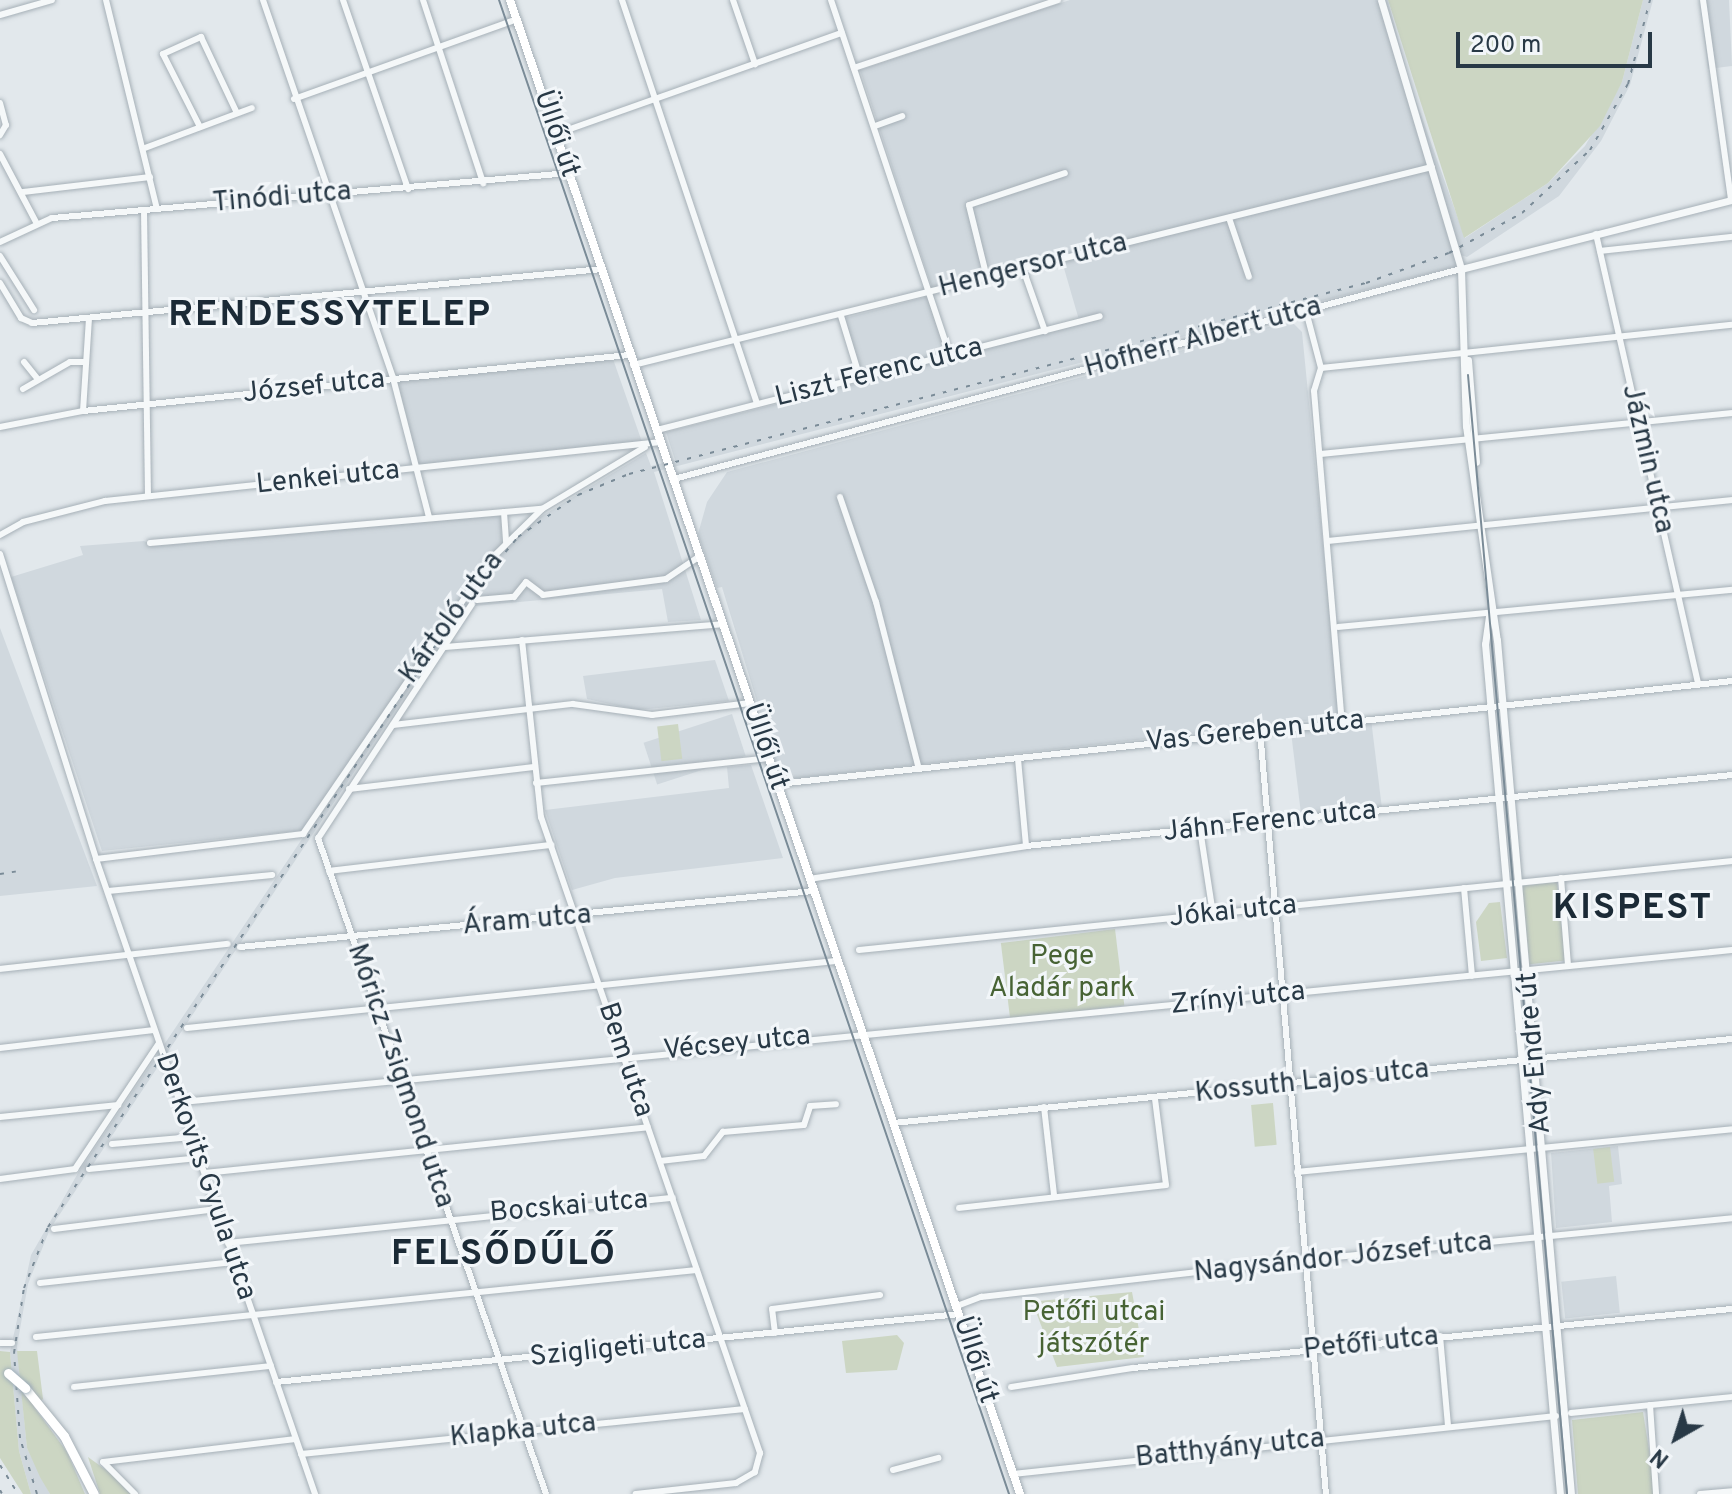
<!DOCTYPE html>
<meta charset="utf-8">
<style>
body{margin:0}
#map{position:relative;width:1732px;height:1494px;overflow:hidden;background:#e2e8ec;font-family:Overpass,sans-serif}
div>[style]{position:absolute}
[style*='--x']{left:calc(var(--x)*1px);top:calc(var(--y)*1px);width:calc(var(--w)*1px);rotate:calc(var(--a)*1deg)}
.built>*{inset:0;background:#d0d8de;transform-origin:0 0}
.green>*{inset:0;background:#ccd6c3;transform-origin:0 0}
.roads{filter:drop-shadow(0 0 2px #a6b0b7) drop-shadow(0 0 2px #a6b0b7)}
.minor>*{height:6px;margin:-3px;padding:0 3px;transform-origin:3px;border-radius:3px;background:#f5f8f9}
.tertiary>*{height:7px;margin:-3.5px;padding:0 3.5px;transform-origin:3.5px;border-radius:3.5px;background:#f5f8f9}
.secondary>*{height:8px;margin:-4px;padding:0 4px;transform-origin:4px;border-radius:4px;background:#fff}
.primary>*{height:9px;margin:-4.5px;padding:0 4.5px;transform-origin:4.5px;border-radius:4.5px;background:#fff}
.tram>*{height:2px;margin:-1px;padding:0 1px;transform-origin:1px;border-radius:1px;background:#7a8b97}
.rail>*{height:2px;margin-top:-1px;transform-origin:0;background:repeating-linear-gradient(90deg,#7a8b97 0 4px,transparent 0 12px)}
.bridges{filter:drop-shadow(0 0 2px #a0afb9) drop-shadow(0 0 2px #a0afb9)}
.primary-bridge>*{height:9px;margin:-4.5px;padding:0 4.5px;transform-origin:4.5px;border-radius:4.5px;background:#fff}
span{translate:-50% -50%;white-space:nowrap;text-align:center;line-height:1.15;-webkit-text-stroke:6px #f2f6f9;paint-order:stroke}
.street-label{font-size:28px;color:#283946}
.park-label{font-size:28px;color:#476334}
.district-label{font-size:36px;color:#1b2a36;font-weight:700;letter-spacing:2px}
.north{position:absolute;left:1636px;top:1398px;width:80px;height:80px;-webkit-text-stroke:6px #f2f6f9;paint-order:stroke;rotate:219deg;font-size:22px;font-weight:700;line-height:32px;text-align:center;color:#283946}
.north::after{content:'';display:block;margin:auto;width:28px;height:36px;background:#283946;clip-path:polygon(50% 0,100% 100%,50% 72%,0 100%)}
.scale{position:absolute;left:1456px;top:32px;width:196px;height:36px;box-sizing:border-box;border:4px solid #283946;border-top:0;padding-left:10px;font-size:24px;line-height:28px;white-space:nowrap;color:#283946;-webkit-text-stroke:6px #f2f6f9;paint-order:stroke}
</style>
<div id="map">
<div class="built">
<i style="clip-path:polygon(1070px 0,1388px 0,1409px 81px,1465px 238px,1548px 183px,1585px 146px,1622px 82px,1643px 0,1653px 0,1630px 85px,1601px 141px,1559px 196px,1467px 257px,1457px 254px,1458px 266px,654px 472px,701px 620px,668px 622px,662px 589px,464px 607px,50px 1229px,28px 1284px,17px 1346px,27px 1448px,50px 1494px,31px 1494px,19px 1451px,10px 1352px,31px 1255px,78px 1173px,308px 830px,102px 851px,11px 577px,83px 555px,80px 546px,144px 541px,155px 546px,501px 515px,502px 549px,537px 519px,646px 453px,651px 466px,675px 460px,666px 432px,863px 382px,845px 318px,929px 296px,948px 353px,1079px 320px,1061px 258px,932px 288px,860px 70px)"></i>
<i style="clip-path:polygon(1700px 0,1729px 0,1732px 66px,1708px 69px)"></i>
<i style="clip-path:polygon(1291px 321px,1302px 332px,1340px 717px,781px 780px,722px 587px,717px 588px,698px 534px,707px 502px,727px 472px)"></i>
<i style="clip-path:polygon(613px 359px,642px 442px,419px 465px,397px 381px)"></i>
<i style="clip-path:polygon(0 628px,97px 886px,0 896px)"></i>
<i style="clip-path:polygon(715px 660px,729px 701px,638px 710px,587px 699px,583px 676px)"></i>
<i style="left:732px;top:714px;width:44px;height:93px;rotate:72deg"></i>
<i style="left:1371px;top:719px;width:92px;height:81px;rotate:83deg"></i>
<i style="clip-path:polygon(751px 765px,783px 858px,615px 878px,572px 890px,545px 810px,729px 788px,727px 767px)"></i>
<i style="clip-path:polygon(1618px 1146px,1622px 1184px,1609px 1186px,1612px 1222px,1556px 1228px,1551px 1153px)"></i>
<i style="left:1616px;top:1276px;width:37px;height:55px;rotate:84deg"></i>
</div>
<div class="green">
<i style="clip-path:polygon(1388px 0,1643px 0,1622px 82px,1600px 126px,1548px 183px,1464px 238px)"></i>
<i style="left:678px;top:724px;width:35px;height:21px;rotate:83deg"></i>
<i style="left:1557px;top:882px;width:79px;height:36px;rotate:84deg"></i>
<i style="clip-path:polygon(1500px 902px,1507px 958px,1481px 961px,1476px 922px,1489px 903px)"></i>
<i style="left:1115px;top:929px;width:77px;height:115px;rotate:83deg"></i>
<i style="left:1273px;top:1103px;width:42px;height:22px;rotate:85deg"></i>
<i style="left:1610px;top:1147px;width:35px;height:17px;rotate:83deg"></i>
<i style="clip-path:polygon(1132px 1292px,1144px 1357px,1057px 1367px,1036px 1312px,1039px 1301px)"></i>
<i style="clip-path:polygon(897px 1335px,904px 1343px,897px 1370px,846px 1373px,842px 1341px)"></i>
<i style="clip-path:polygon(0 1351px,10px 1352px,19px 1451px,31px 1494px,23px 1494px,0 1458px)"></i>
<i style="clip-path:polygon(17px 1351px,37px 1351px,43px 1399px,34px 1407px,67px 1452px,85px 1494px,50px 1494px,40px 1477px,27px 1448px)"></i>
<i style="clip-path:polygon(1643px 1412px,1656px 1494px,1578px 1494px,1572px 1420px)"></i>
<i style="clip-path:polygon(88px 1457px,117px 1478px,134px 1494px,100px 1494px)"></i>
</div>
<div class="roads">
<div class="minor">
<i style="--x:106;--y:0;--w:215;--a:76.3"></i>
<i style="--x:263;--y:0;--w:400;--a:71"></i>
<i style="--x:393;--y:378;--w:144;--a:75.5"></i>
<i style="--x:343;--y:0;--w:200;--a:71"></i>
<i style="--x:423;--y:0;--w:193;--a:71.8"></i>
<i style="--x:622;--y:0;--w:426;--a:71.5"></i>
<i style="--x:733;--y:0;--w:68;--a:71"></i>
<i style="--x:831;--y:0;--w:374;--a:71.5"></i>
<i style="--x:1703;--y:0;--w:202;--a:82"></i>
<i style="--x:0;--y:15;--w:54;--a:-16.1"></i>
<i style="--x:854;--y:68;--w:215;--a:-18.4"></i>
<i style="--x:294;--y:99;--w:237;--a:-19.7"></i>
<i style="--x:0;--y:103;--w:23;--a:75"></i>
<i style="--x:6;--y:125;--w:12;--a:121"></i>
<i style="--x:875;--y:126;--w:29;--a:-20"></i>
<i style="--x:200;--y:127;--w:82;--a:-116.9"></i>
<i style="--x:163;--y:54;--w:42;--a:-24.1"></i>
<i style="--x:201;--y:37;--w:84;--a:64.7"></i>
<i style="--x:556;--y:134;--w:303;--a:-19.5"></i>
<i style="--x:145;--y:148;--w:114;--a:-20.5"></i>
<i style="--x:0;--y:154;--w:77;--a:62.1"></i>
<i style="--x:23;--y:192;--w:128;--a:-6.7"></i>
<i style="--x:144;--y:210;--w:286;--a:89.2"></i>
<i style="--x:1229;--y:218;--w:62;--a:71.3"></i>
<i style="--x:1596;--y:234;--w:461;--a:77.2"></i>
<i style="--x:0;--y:242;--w:57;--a:-24.8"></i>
<i style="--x:52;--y:218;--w:519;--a:-4.97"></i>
<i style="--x:1600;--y:251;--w:133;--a:-6.1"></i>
<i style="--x:0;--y:256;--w:64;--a:57.8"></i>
<i style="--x:1023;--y:269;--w:66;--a:70.5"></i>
<i style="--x:987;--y:278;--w:75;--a:-103.9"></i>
<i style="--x:969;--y:205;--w:101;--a:-18.4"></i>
<i style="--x:0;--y:283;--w:41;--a:59"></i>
<i style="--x:21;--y:318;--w:12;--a:24"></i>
<i style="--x:32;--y:323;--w:573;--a:-5.41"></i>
<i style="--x:1306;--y:311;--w:59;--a:75.3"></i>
<i style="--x:841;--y:316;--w:65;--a:73"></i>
<i style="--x:24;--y:362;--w:21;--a:51"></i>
<i style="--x:633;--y:365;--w:823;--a:-13.92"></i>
<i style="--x:1321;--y:368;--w:413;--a:-6"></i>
<i style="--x:1321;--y:368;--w:24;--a:107"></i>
<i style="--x:1314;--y:391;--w:332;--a:85.2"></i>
<i style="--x:23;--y:389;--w:54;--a:-29.9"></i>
<i style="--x:70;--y:362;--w:16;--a:0"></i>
<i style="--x:83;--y:411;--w:93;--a:-86.3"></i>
<i style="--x:0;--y:427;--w:85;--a:-10.9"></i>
<i style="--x:83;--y:411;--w:549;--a:-5.86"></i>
<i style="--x:657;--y:430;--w:457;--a:-14.4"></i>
<i style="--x:1321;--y:454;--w:413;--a:-5.7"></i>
<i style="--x:674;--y:479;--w:815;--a:-14.94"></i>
<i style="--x:840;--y:497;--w:111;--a:71.1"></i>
<i style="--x:876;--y:602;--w:172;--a:75.6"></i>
<i style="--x:504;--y:512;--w:31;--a:86"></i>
<i style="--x:0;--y:535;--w:26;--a:-29"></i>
<i style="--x:23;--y:522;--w:85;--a:-14.4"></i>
<i style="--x:105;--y:501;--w:559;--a:-6.06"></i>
<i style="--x:1328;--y:541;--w:406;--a:-5.8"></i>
<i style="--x:150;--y:543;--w:393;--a:-5"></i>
<i style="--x:0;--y:554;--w:320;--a:72.5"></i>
<i style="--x:96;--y:859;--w:672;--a:70.97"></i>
<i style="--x:477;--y:600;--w:37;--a:-5"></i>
<i style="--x:514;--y:597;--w:19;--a:-51"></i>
<i style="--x:526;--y:582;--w:21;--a:37"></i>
<i style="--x:543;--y:595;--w:124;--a:-7.4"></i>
<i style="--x:666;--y:579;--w:41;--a:-34.1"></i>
<i style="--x:472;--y:604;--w:280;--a:123.3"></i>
<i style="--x:318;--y:838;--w:694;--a:70.83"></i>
<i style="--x:1338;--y:627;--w:396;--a:-5.4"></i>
<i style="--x:522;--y:640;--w:178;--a:83.9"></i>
<i style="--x:541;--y:817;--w:673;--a:71"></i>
<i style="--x:760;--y:1453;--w:20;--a:105"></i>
<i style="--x:755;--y:1472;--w:22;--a:150"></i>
<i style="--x:736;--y:1483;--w:101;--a:173.7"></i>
<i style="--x:445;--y:647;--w:278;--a:-4.7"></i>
<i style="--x:393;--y:725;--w:181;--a:-6.7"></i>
<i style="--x:573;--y:704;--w:80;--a:7.9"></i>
<i style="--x:652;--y:715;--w:99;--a:-7"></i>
<i style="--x:1260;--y:731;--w:766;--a:85.06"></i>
<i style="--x:1018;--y:759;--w:87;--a:84.7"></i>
<i style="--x:536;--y:783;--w:234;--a:-6.1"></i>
<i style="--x:778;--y:784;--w:960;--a:-6.16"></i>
<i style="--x:349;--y:789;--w:186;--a:-6.8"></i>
<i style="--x:1200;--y:829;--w:86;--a:81.3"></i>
<i style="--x:96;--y:859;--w:209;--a:-6.9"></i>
<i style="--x:303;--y:834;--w:335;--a:-55.6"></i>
<i style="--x:492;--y:558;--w:70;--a:-44.4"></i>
<i style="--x:542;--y:509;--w:120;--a:-31"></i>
<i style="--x:329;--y:871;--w:224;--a:-6.7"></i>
<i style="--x:1561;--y:878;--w:87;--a:85.4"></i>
<i style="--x:809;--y:879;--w:219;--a:-8.6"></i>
<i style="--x:1026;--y:846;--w:710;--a:-5.74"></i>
<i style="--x:1464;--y:888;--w:88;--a:84.8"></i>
<i style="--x:108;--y:891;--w:165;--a:-5.6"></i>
<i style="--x:240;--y:947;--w:576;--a:-5.58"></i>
<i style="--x:859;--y:950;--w:878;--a:-5.82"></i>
<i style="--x:0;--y:969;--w:229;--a:-6.3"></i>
<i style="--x:187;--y:1028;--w:652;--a:-5.89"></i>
<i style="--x:0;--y:1048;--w:155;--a:-6.7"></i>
<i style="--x:182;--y:1102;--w:1557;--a:-5.6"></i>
<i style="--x:1044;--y:1107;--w:89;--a:83.5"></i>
<i style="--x:0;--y:1117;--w:119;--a:-5.8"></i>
<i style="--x:893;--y:1123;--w:843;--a:-5.72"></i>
<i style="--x:112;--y:1144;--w:81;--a:-4.9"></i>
<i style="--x:660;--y:1161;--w:44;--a:-6.5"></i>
<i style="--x:704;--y:1156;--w:31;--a:-52"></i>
<i style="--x:723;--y:1132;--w:81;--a:-4.9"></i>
<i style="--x:804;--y:1125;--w:20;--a:-72"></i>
<i style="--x:810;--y:1106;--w:26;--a:-4"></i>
<i style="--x:89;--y:1169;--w:112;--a:-5.7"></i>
<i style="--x:1297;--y:1172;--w:437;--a:-5.6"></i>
<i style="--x:205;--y:1173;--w:445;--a:-5.9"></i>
<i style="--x:0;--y:1179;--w:76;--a:-7.6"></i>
<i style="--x:75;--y:1169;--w:151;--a:-56.3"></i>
<i style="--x:959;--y:1208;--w:208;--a:-6.3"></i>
<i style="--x:1166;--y:1185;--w:87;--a:-97.3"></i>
<i style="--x:54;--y:1229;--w:164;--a:-7"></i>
<i style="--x:228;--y:1243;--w:447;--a:-5.8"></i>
<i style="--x:40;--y:1283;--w:195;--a:-6.2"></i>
<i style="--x:957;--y:1306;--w:26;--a:-21"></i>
<i style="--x:981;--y:1297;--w:306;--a:-6.6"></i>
<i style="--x:1285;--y:1262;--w:449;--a:-5.6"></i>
<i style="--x:775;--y:1333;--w:24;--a:-97"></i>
<i style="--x:772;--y:1309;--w:109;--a:-7.4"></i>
<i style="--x:1440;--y:1336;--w:90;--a:84.9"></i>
<i style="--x:36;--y:1337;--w:664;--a:-5.79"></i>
<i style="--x:0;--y:1343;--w:12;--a:0"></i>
<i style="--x:276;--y:1382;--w:687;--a:-5.68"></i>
<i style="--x:74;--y:1387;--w:198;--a:-6.1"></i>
<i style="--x:1011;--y:1387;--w:123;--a:-8.9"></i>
<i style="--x:1133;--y:1368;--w:602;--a:-5.63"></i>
<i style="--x:1650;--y:1405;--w:89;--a:86.1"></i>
<i style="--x:1571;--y:1413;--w:162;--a:-5.7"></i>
<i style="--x:301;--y:1454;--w:446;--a:-5.8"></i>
<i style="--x:893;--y:1470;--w:47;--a:-14.9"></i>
<i style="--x:1013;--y:1474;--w:546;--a:-6.1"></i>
<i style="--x:135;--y:1494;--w:45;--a:-135"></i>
<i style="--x:103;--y:1462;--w:194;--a:-6.8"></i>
<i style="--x:1700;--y:1494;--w:32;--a:-5"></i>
</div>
<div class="tertiary">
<i style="--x:1381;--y:0;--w:281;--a:73.4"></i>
<i style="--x:1461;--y:269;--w:157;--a:88.2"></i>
<i style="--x:1466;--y:426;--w:216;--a:81.8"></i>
<i style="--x:1497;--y:640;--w:857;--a:85.05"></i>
<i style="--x:1461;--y:269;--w:280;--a:-14.3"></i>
<i style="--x:1468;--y:360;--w:102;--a:85.5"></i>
<i style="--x:1489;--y:616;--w:28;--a:98"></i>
<i style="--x:1485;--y:644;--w:853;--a:84.96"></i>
</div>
<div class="secondary">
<i style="--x:510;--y:0;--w:1579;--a:71.15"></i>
</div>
<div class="primary">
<i style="--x:25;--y:1388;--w:62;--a:50.9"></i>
<i style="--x:64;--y:1436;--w:65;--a:62.7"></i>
</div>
</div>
<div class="tram">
<i style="--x:499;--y:0;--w:1579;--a:71.15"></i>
<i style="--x:1468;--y:375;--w:1123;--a:84.94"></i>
</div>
<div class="rail">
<i style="--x:0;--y:874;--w:20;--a:-9"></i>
<i style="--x:0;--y:1465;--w:34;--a:58"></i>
<i style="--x:0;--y:1490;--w:4;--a:63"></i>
<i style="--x:37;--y:1494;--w:59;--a:-106.9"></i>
<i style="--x:20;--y:1438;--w:85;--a:-94"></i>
<i style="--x:14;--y:1353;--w:66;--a:-81.3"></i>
<i style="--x:24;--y:1288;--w:66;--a:-68.5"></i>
<i style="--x:48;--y:1227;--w:756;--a:-56.33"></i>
<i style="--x:467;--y:598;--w:80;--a:-50.1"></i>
<i style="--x:518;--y:537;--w:73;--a:-35"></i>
<i style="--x:578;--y:495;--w:55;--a:-22.4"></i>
<i style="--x:629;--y:474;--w:761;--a:-14.53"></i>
<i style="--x:1366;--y:283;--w:88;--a:-19.9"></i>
<i style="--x:1449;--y:253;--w:83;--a:-28.7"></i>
<i style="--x:1522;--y:213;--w:93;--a:-42.8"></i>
<i style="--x:1590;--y:150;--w:76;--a:-60.1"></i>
<i style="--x:1628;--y:84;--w:87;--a:-75.3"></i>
</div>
<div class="bridges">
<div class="primary-bridge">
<i style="--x:8;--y:1373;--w:23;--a:41"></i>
</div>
</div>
<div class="street-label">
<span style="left:556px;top:134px;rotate:71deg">Üllői út</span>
<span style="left:282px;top:198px;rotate:-5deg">Tinódi utca</span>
<span style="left:1033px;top:266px;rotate:-14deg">Hengersor utca</span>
<span style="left:1203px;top:338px;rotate:-15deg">Hofherr Albert utca</span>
<span style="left:879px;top:373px;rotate:-14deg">Liszt Ferenc utca</span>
<span style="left:314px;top:387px;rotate:-6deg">József utca</span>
<span style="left:1647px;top:459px;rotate:77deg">Jázmin utca</span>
<span style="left:328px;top:478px;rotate:-6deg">Lenkei utca</span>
<span style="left:452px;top:618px;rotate:-54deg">Kártoló utca</span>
<span style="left:1255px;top:732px;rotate:-6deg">Vas Gereben utca</span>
<span style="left:765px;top:747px;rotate:71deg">Üllői út</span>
<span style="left:1270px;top:822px;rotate:-6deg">Jáhn Ferenc utca</span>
<span style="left:1233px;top:912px;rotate:-6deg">Jókai utca</span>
<span style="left:527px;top:921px;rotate:-5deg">Áram utca</span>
<span style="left:1238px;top:999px;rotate:-6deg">Zrínyi utca</span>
<span style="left:737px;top:1044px;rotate:-6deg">Vécsey utca</span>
<span style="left:1535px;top:1053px;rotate:-95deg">Ady Endre út</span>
<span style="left:625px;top:1060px;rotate:71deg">Bem utca</span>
<span style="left:400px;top:1076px;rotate:71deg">Móricz Zsigmond utca</span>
<span style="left:1312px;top:1082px;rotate:-6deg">Kossuth Lajos utca</span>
<span style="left:205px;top:1177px;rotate:71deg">Derkovits Gyula utca</span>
<span style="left:569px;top:1207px;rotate:-5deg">Bocskai utca</span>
<span style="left:1343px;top:1258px;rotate:-6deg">Nagysándor József utca</span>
<span style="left:1371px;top:1344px;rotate:-6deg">Petőfi utca</span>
<span style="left:618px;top:1349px;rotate:-6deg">Szigligeti utca</span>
<span style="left:975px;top:1360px;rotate:72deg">Üllői út</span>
<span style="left:523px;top:1431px;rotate:-6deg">Klapka utca</span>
<span style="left:1230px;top:1449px;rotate:-6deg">Batthyány utca</span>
</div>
<div class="park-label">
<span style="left:1062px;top:973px">Pege<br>Aladár park</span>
<span style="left:1094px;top:1329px">Petőfi utcai<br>játszótér</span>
</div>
<div class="district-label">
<span style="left:330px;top:317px">RENDESSYTELEP</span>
<span style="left:1633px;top:910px">KISPEST</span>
<span style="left:504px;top:1256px">FELSŐDŰLŐ</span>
</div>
<div class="north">N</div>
<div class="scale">200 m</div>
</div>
